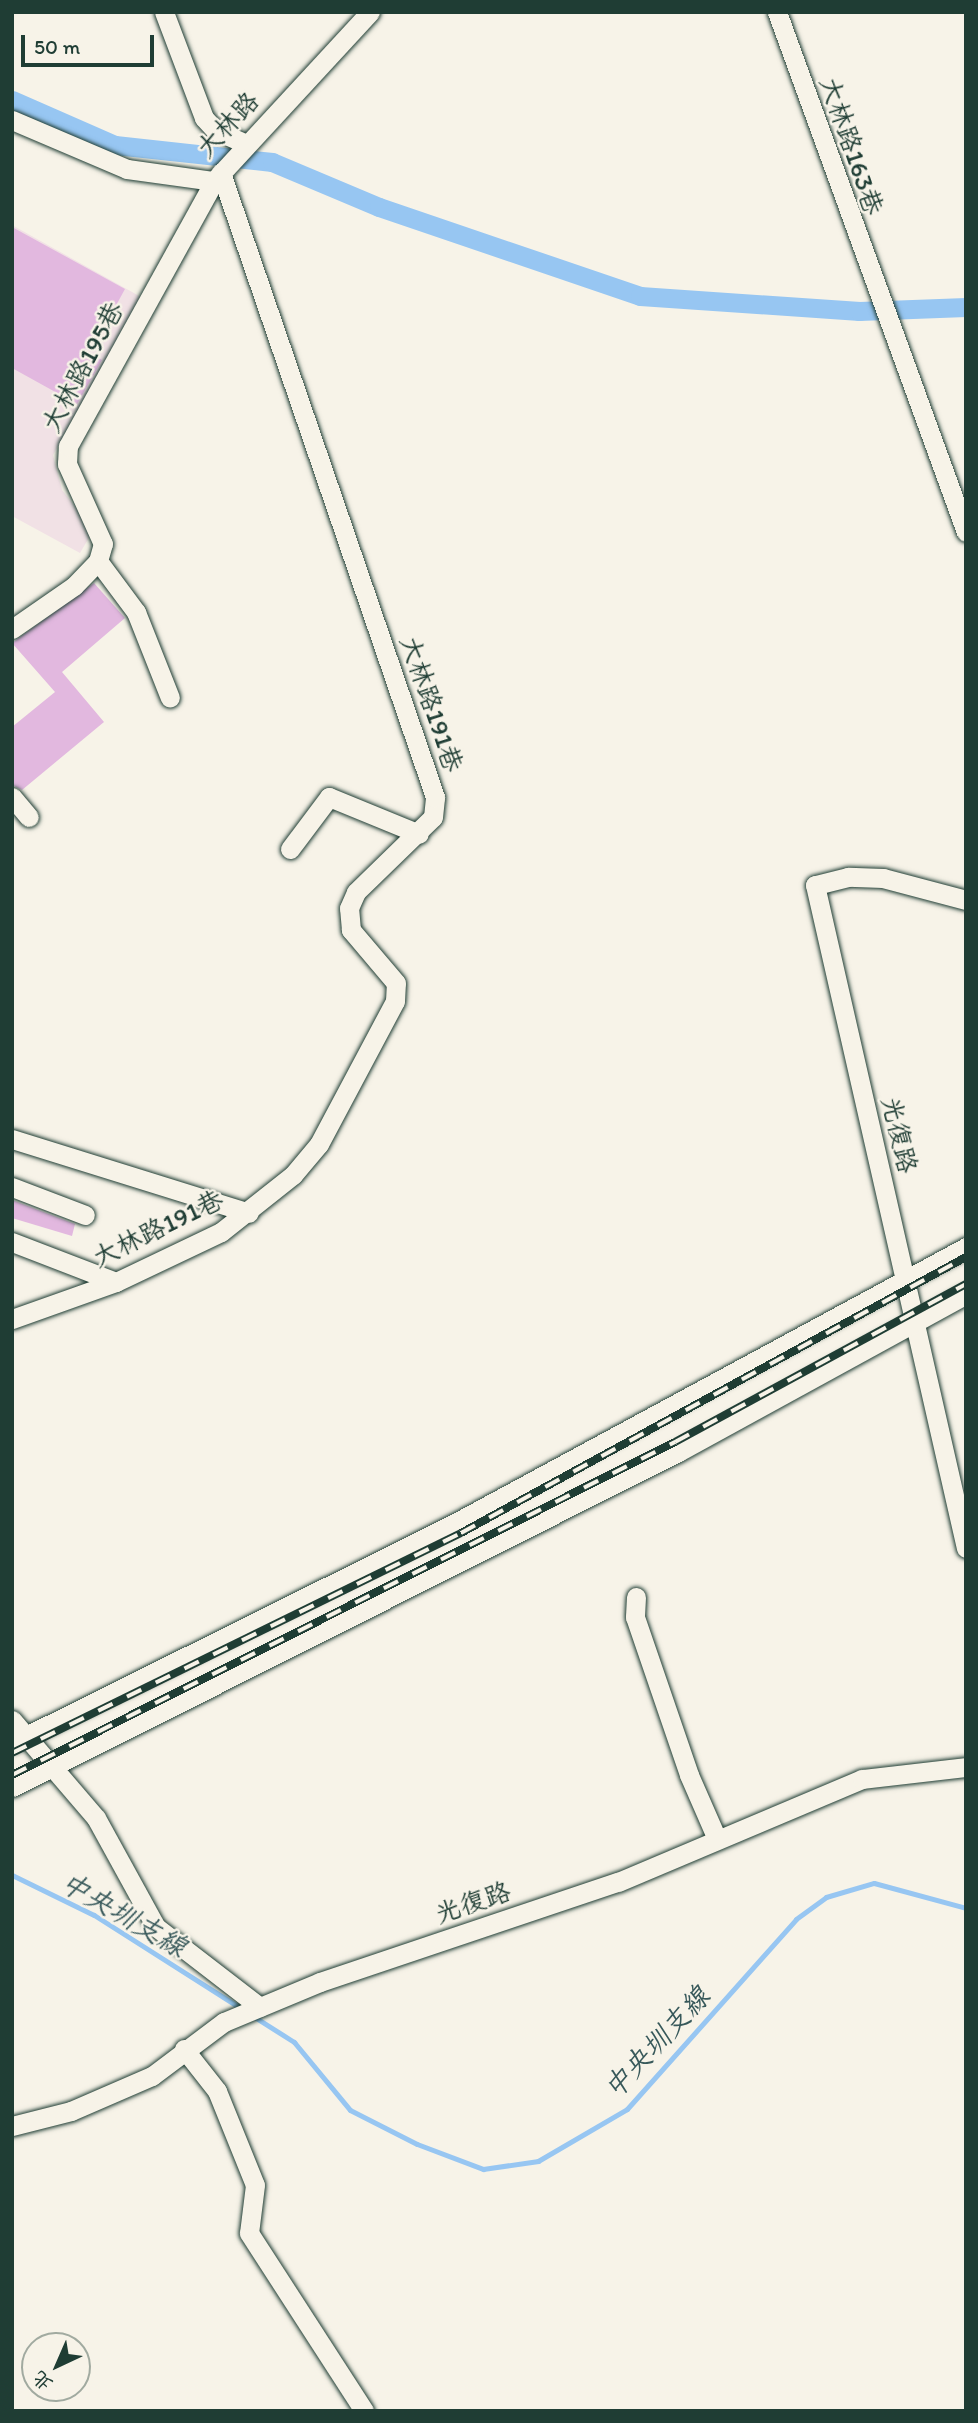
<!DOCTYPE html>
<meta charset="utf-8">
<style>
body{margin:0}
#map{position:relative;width:978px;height:2423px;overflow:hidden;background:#f7f3e8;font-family:Itim,"LXGW WenKai TC",sans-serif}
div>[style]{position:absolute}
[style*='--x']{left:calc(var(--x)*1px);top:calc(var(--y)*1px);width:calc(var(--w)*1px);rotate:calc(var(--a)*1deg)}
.built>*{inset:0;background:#f1e1e5}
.stream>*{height:5px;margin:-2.5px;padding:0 2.5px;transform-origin:2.5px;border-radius:2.5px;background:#97c6f2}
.canal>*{height:19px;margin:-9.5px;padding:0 9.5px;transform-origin:9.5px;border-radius:9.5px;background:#97c6f2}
.building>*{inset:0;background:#e2b8df}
.roads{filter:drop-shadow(0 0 2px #1f3d34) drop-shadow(0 0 2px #1f3d34)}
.minor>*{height:19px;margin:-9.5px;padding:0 9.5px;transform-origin:9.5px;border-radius:9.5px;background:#f7f3e8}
.rail>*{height:8px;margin-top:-4px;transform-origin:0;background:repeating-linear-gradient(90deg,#f7f3e8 0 16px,#1f3d34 0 32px);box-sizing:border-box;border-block:2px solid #1f3d34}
span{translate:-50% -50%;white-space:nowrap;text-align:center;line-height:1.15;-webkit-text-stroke:5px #f7f3e8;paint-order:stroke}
.street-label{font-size:26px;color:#1f3d34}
.water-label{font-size:28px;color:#37585a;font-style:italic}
.frame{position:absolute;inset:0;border:14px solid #1f3d34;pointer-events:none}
.north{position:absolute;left:21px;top:2332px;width:70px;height:70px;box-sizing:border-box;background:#f7f3e8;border:2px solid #a1aaa0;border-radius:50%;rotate:224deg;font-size:19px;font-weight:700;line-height:28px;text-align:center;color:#1f3d34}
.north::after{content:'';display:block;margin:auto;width:24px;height:32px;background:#1f3d34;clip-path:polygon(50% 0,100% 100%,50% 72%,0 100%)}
.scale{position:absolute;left:21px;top:35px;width:133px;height:32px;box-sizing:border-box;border:4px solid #1f3d34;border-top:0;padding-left:9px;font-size:21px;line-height:24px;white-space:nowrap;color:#1f3d34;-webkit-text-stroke:5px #f7f3e8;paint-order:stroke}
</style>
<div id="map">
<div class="built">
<i style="clip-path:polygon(12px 225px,141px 297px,53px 455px,62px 490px,87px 522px,90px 536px,80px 553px,12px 516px)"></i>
</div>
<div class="stream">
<i style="--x:12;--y:1875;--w:91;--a:26"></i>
<i style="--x:94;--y:1915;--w:175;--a:32.4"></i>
<i style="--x:253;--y:2016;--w:49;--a:32.4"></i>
<i style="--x:294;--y:2042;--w:88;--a:50.5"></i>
<i style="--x:350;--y:2110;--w:75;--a:26.9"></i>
<i style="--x:417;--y:2144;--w:71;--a:20.7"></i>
<i style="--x:483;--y:2169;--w:56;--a:-8.3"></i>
<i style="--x:538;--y:2161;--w:103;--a:-30.3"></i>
<i style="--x:627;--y:2109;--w:254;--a:-48.3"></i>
<i style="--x:796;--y:1919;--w:37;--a:-36"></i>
<i style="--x:826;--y:1897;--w:50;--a:-16.3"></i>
<i style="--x:874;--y:1883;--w:95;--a:15.2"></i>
</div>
<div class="canal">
<i style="--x:12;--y:100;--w:112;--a:23.6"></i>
<i style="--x:115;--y:145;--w:158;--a:6.2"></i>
<i style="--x:272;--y:162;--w:116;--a:22.8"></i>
<i style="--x:379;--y:207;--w:276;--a:18.8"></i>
<i style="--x:640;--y:296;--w:220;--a:3.9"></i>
<i style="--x:859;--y:311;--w:107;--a:-2.1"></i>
</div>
<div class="building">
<i style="clip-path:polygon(12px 227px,125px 289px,90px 353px,102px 360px,77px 404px,12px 368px)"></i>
<i style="clip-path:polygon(94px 583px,125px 618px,62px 672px,104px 722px,22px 790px,12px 785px,12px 727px,55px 692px,12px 643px)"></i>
<i style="clip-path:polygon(12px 1200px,75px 1224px,72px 1236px,12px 1218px)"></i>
</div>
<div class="roads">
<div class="minor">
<i style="--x:164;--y:12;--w:113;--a:69.3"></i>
<i style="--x:204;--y:118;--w:16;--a:47"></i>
<i style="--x:215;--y:130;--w:34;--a:24"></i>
<i style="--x:777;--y:12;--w:553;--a:70.03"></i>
<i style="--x:12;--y:120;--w:125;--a:23.1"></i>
<i style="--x:127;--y:169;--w:88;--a:7.9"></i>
<i style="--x:214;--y:181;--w:230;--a:-47.3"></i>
<i style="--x:98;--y:561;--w:64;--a:53.3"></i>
<i style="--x:136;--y:612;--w:92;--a:68.4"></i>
<i style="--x:12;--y:629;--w:75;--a:-34.7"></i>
<i style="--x:74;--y:586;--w:35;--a:-46"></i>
<i style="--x:98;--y:561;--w:18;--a:-74"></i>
<i style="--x:103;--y:544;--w:88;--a:-114.2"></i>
<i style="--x:67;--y:464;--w:18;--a:-87"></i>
<i style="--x:68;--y:446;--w:303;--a:-61.1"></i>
<i style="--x:12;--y:797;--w:26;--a:50"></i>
<i style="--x:290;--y:849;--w:65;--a:-53.1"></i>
<i style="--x:329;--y:797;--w:97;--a:22.3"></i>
<i style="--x:966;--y:900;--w:86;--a:-165.2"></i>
<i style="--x:883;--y:878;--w:35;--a:-178"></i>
<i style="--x:848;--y:877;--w:34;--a:166"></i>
<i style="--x:815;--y:885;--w:680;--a:77.17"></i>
<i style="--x:12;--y:1139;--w:248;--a:17.3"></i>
<i style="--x:12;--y:1187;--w:78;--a:21"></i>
<i style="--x:12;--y:1242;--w:111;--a:21"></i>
<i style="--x:12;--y:1319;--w:110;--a:-19.6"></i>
<i style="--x:116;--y:1282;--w:116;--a:-25.5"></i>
<i style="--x:221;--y:1232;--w:92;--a:-38.4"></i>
<i style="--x:293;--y:1175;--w:40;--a:-50"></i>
<i style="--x:319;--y:1144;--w:162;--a:-62"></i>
<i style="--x:395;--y:1001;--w:18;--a:-87"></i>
<i style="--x:396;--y:983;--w:70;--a:-130.3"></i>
<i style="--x:351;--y:930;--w:22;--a:-95"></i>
<i style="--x:349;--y:908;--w:17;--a:-66"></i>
<i style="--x:356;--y:892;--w:107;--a:-44.2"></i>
<i style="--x:433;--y:817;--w:20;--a:-84"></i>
<i style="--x:435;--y:797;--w:660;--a:-108.93"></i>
<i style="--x:636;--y:1597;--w:20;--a:93"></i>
<i style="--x:635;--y:1617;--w:167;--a:71.1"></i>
<i style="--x:689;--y:1775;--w:70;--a:66.4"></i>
<i style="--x:12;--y:1720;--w:129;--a:49.4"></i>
<i style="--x:96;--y:1818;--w:124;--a:61.2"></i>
<i style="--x:156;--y:1927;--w:131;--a:37.6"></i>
<i style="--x:12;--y:1743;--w:495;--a:-26.4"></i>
<i style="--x:455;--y:1523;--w:581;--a:-28.37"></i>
<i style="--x:12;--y:1787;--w:746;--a:-26.7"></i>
<i style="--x:678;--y:1452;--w:328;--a:-28.7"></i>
<i style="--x:184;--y:2049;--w:53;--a:51.8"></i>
<i style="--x:217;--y:2091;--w:101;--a:68"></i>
<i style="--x:255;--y:2185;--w:48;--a:97.1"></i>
<i style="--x:249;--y:2233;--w:212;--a:57.1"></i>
<i style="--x:12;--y:2126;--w:61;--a:-14.3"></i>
<i style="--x:71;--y:2111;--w:88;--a:-23.4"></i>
<i style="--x:152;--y:2076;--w:90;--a:-36.9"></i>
<i style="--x:224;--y:2022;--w:104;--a:-22.6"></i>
<i style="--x:320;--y:1982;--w:314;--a:-18.6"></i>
<i style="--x:618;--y:1882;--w:265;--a:-22.9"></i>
<i style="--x:862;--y:1779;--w:105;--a:-6.6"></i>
</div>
</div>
<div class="rail">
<i style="--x:12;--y:1753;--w:500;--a:-26.1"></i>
<i style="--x:461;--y:1533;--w:576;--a:-28.66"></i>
<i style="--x:12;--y:1775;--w:742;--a:-26.67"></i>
<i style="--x:675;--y:1442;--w:331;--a:-28.5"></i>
</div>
<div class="street-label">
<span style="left:228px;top:125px;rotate:-47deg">大林路</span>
<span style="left:851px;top:146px;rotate:71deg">大林路163巷</span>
<span style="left:83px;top:367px;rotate:-62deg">大林路195巷</span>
<span style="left:431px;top:704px;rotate:71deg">大林路191巷</span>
<span style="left:899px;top:1135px;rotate:77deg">光復路</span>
<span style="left:158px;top:1229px;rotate:-26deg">大林路191巷</span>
<span style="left:473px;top:1903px;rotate:-18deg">光復路</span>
</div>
<div class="water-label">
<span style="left:124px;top:1914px;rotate:30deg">中央圳支線</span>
<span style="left:656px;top:2042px;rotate:-47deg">中央圳支線</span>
</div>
<div class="frame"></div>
<div class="north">北</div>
<div class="scale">50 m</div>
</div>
